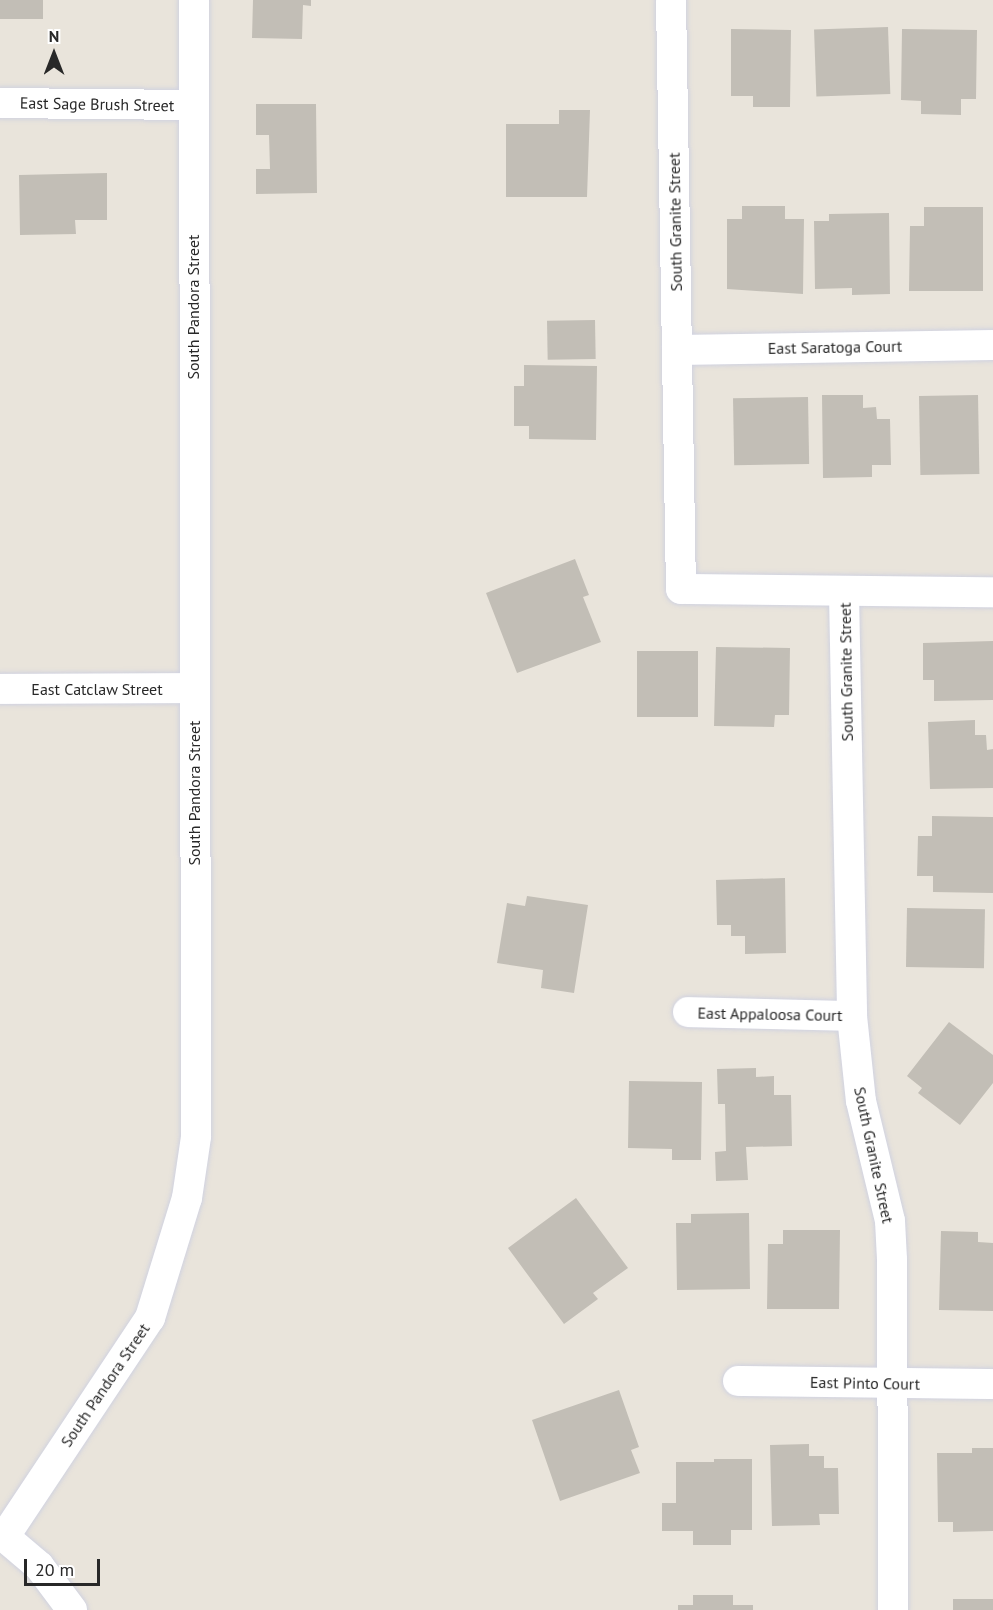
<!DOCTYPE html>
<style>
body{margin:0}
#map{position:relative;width:993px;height:1610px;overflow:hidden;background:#e9e4db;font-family:"PT Sans",sans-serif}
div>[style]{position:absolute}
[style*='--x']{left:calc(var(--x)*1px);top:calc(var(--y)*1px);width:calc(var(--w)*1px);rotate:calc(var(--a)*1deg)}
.building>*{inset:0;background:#c2beb6;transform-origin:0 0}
.roads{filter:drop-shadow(0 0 2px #d0d2e0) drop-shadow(0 0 2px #d0d2e0)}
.street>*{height:30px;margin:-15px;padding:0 15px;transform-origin:15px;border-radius:15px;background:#fff}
span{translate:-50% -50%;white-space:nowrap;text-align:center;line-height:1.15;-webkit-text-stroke:6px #fff;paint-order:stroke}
.street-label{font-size:16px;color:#282828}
.north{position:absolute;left:24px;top:24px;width:60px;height:60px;-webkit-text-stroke:4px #fff;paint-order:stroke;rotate:0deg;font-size:16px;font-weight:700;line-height:24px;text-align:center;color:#282828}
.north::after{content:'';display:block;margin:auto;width:21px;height:27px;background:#282828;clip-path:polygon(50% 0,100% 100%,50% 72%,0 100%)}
.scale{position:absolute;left:24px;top:1559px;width:76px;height:27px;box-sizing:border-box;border:3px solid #282828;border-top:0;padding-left:8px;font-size:18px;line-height:21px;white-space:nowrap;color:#282828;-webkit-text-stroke:4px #fff;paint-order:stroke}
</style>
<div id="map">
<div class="building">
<i style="left:0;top:0;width:43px;height:19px"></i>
<i style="clip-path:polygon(253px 0,311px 0,311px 6px,303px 5px,302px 39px,252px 38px)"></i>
<i style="left:888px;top:27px;width:67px;height:74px;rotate:88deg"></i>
<i style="clip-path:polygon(731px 29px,791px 30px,790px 107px,753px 107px,753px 96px,731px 96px)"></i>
<i style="clip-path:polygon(902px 29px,977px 30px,976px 99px,961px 99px,961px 115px,921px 114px,921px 101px,901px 100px)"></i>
<i style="clip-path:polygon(256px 104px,316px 104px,317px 193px,256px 194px,256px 169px,270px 169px,269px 135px,256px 135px)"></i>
<i style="clip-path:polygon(559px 110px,590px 110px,587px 197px,506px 197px,506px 124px,559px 124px)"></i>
<i style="clip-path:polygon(107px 173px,107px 220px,75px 220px,76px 234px,20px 235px,19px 175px)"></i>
<i style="clip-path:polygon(742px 206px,785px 206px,785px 219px,804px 219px,803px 294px,727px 289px,727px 219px,742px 219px)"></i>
<i style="clip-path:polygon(924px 207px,983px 207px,983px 291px,909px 291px,910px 226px,924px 226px)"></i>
<i style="clip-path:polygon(889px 213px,890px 294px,852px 295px,852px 288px,815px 289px,814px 221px,829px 221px,829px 214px)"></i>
<i style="left:595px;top:320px;width:39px;height:48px;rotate:89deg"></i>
<i style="clip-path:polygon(524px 365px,597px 366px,596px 440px,529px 439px,529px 426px,514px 426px,514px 386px,524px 386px)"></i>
<i style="clip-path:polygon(822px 395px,863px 395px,863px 408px,876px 407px,877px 419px,890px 419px,891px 465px,872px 465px,872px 477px,823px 478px)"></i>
<i style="left:978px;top:395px;width:79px;height:59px;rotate:89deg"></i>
<i style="left:808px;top:397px;width:67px;height:75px;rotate:89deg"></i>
<i style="clip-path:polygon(575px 559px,589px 595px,583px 597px,601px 642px,517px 673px,486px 593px)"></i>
<i style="clip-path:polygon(993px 641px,993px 700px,934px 701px,934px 680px,923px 680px,923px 643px)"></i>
<i style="clip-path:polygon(716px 647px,790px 648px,789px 715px,775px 715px,774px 727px,714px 726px)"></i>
<i style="left:637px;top:651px;width:61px;height:66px"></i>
<i style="clip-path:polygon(975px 720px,975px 735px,986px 735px,987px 750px,993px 749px,993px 788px,930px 789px,928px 722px)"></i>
<i style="clip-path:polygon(932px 816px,993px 817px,993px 893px,933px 892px,933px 876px,917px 876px,918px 836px,932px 836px)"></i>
<i style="clip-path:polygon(785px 878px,786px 953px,745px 954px,745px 936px,731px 936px,731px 925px,717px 925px,716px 880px)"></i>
<i style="clip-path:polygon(527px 896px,588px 905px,574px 993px,541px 988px,543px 970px,497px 963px,507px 903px,525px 906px)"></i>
<i style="left:907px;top:908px;width:78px;height:59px;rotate:1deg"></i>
<i style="clip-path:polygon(949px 1022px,993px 1055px,993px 1083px,960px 1125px,918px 1093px,922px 1088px,907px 1076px)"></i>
<i style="clip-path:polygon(756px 1068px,756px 1077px,774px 1076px,774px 1095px,791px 1095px,792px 1146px,746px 1147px,748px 1180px,716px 1181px,715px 1152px,726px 1151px,725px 1104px,718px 1104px,717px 1069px)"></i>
<i style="clip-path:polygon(629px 1081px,702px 1082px,701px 1160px,672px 1160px,672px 1149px,628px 1148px)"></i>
<i style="clip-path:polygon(576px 1198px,628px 1268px,593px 1293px,598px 1299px,564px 1324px,508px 1248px)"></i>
<i style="clip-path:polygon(749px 1213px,750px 1289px,677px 1290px,676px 1223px,691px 1223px,691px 1214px)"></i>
<i style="clip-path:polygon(783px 1230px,840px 1230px,839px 1309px,767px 1309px,768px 1244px,783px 1244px)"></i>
<i style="clip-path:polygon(941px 1231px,978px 1232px,978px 1242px,993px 1243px,993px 1311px,939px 1310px)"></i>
<i style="clip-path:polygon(619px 1390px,639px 1447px,631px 1450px,640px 1473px,560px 1501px,532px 1420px)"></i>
<i style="clip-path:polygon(809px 1444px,809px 1456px,824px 1456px,824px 1468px,838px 1468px,839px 1514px,819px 1514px,820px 1525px,772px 1526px,770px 1445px)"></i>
<i style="clip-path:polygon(972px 1448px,993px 1448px,993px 1531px,953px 1532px,953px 1522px,938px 1522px,937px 1453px,972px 1453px)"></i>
<i style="clip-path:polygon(714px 1459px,752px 1459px,752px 1530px,731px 1530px,731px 1545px,693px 1545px,693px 1531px,662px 1531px,662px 1503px,676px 1503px,676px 1462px,714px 1462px)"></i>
<i style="clip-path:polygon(693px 1595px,733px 1595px,733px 1605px,753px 1605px,753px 1610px,678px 1610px,678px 1605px,693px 1605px)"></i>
<i style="left:953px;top:1599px;width:40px;height:11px"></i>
</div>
<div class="roads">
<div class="street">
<i style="--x:671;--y:0;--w:589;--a:89.03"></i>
<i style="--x:681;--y:589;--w:312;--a:0.6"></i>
<i style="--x:0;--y:103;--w:193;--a:0.6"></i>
<i style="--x:677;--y:350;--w:316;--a:-0.9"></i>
<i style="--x:844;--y:593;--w:423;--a:88.9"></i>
<i style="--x:852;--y:1016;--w:85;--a:84"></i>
<i style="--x:861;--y:1101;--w:123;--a:76.4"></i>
<i style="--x:890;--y:1221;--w:39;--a:87"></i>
<i style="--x:892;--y:1260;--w:350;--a:89.8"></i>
<i style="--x:0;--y:689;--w:193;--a:-0.3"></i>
<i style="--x:688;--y:1012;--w:164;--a:1.4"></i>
<i style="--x:738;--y:1381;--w:255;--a:0.7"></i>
<i style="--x:0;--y:1533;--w:51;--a:40.2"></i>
<i style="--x:39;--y:1566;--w:55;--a:53.1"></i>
<i style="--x:5;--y:1536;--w:262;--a:-56.4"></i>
<i style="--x:150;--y:1318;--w:126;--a:-72.9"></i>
<i style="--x:187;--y:1198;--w:62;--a:-81.6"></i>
<i style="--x:196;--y:1137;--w:1137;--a:-90.1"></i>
</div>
</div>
<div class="street-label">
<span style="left:97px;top:104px;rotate:1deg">East Sage Brush Street</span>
<span style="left:675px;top:222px;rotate:-91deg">South Granite Street</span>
<span style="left:193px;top:307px;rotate:-90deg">South Pandora Street</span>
<span style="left:835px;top:347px;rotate:-1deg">East Saratoga Court</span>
<span style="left:846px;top:672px;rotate:-91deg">South Granite Street</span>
<span style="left:97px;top:689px">East Catclaw Street</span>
<span style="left:194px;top:793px;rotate:-90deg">South Pandora Street</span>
<span style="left:770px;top:1014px;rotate:1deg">East Appaloosa Court</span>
<span style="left:874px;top:1155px;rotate:78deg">South Granite Street</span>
<span style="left:865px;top:1383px;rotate:1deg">East Pinto Court</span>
<span style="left:105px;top:1385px;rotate:-56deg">South Pandora Street</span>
</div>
<div class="north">N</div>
<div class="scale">20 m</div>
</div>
